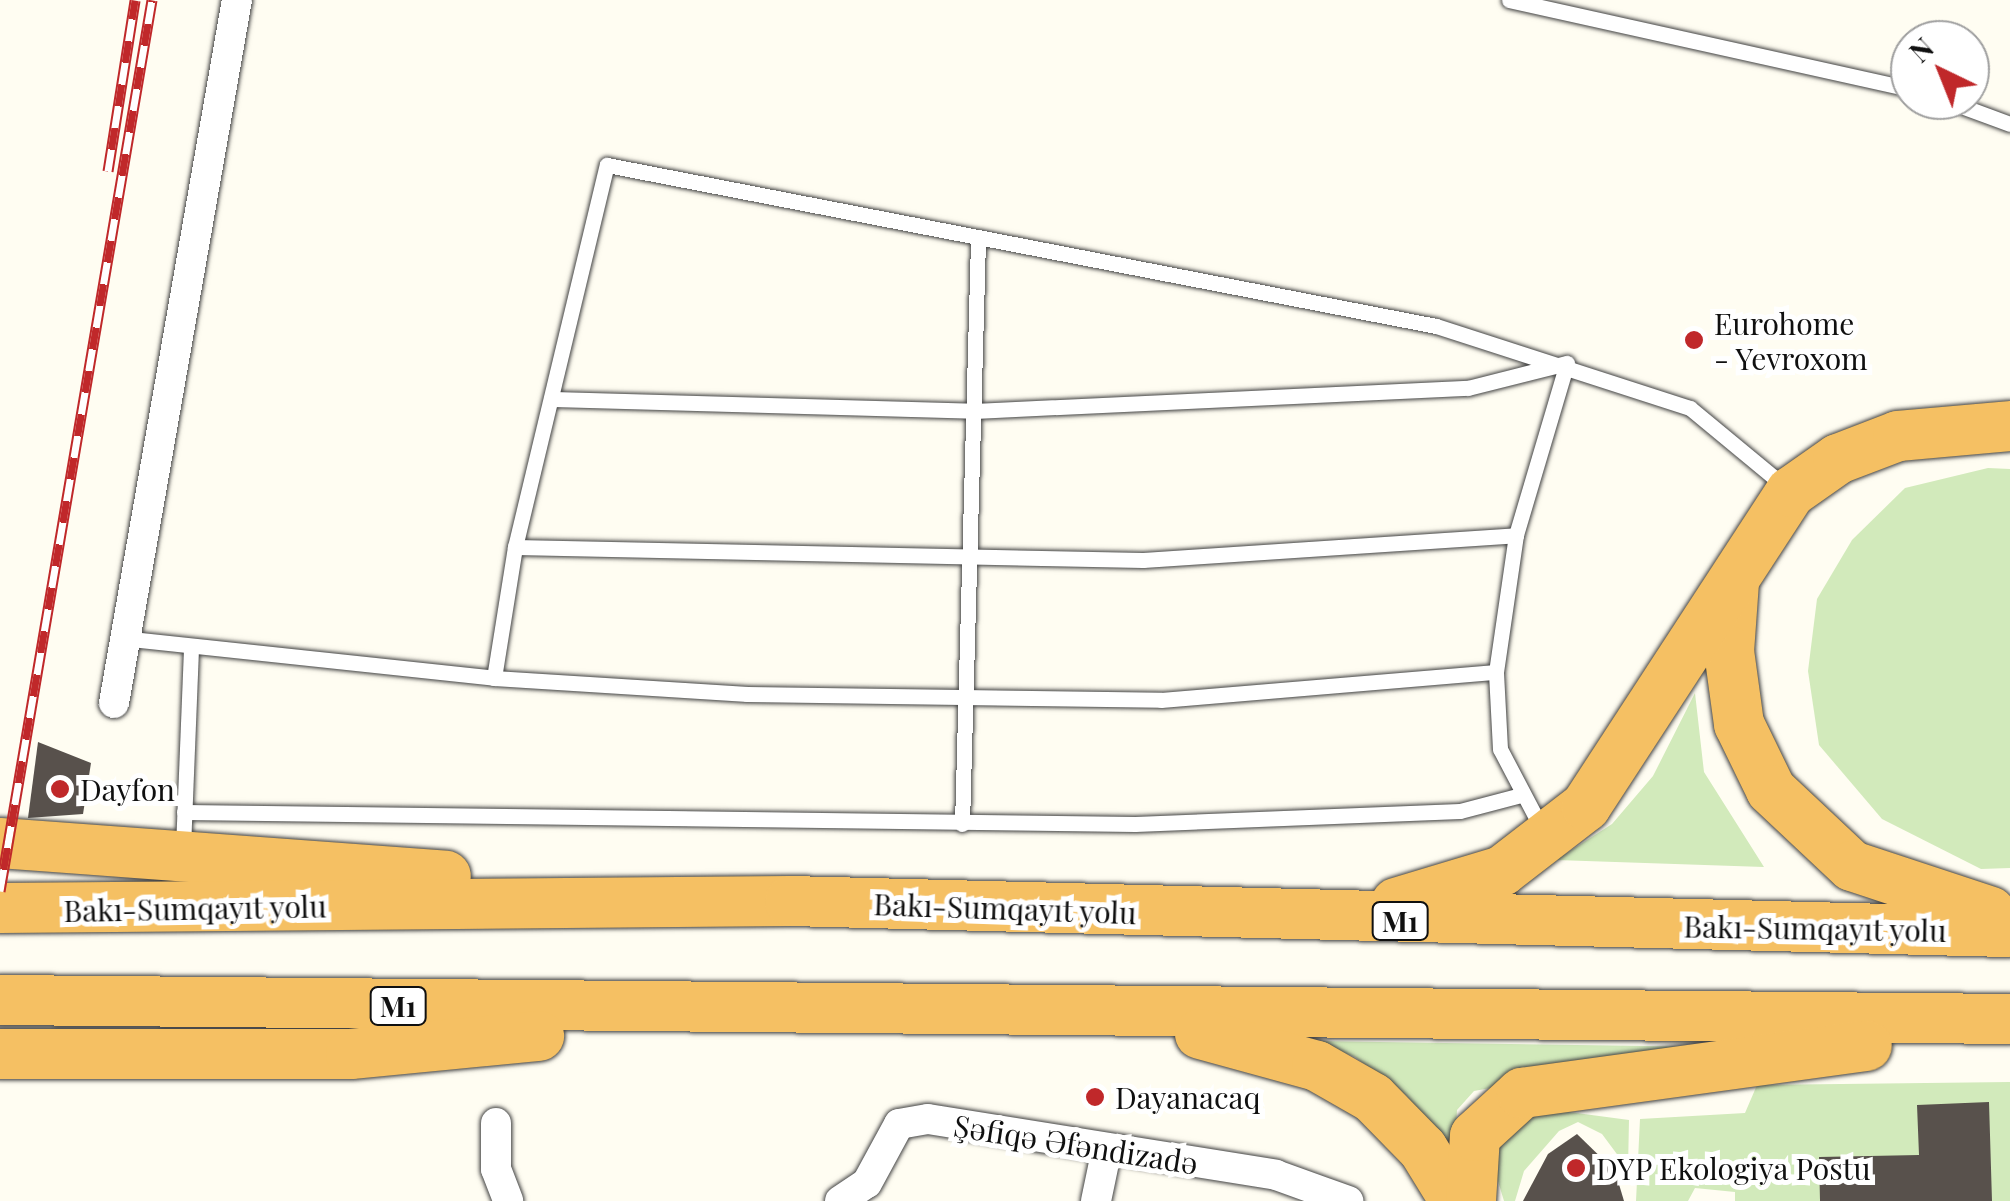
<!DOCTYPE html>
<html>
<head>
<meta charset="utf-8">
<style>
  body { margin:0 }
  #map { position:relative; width:2010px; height:1201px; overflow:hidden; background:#fffdf2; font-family:"Playfair Display",serif }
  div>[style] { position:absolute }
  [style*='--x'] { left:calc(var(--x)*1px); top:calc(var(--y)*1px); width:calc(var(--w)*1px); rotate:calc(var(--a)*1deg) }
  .green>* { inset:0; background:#d2eabb }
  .building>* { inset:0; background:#58514c }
  .roads { filter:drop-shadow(0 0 2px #434343) drop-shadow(0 0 2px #434343) }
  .service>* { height:15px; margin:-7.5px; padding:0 7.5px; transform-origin:7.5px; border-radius:7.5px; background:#fff }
  .minor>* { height:30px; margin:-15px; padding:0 15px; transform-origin:15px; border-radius:15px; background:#fff }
  .trunk>* { height:50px; margin:-25px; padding:0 25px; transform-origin:25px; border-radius:25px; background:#f5c063 }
  .rail>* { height:11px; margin-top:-5.5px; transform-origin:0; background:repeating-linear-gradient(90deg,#fff 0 22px,#c0282a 0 44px); box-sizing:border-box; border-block:2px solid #c0282a }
  .dots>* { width:28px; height:28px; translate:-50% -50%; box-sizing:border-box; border:5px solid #fff; border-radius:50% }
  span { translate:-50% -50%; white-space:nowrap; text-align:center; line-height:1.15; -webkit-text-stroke:10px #fff; paint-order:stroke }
  .shield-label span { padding:2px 8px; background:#fff; border:2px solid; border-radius:8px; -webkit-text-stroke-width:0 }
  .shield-label { font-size:28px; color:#101010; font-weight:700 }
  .poi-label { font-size:30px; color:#101010 }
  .left { translate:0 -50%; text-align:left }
  .street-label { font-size:30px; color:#101010 }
  .north { position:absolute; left:1890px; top:20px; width:100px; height:100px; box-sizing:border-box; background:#fff; border:2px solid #9f9f9f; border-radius:50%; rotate:317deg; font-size:28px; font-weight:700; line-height:40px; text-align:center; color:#101010 }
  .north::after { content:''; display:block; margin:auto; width:35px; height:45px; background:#c0282a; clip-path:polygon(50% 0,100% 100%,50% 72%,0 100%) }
</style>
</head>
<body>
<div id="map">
  <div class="green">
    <div style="clip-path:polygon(1988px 468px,2010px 469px,2010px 868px,1981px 869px,1882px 819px,1819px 745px,1808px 671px,1817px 599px,1852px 540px,1905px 488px)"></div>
    <div style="clip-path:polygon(1695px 693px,1704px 772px,1764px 867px,1556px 860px,1612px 824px,1653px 776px)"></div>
    <div style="clip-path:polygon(1314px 1041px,1715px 1047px,1474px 1091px,1457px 1110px,1454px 1160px,1407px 1096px,1355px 1057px)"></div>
    <div style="clip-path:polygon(2010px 1082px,2010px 1201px,1735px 1201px,1735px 1192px,1695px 1188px,1688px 1201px,1636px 1201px,1640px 1119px,1745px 1113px,1757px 1085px)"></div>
    <div style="clip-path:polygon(1539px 1108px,1629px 1120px,1628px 1169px,1602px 1134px,1578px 1122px,1559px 1131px,1524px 1171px,1515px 1201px,1504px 1201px,1491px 1158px,1500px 1132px)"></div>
  </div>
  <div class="building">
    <div style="clip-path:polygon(38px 742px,91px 763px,83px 814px,28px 818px)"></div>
    <div style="clip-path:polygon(1989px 1102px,1992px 1201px,1820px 1201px,1819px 1157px,1919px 1155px,1917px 1105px)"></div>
    <div style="clip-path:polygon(1577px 1134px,1615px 1171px,1624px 1201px,1523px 1201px,1548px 1154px)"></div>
  </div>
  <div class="roads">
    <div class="service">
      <div style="--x:1509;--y:0;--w:411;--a:12.5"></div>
      <div style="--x:1945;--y:100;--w:69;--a:20.3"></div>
      <div style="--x:553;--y:399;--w:421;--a:1.6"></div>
      <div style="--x:974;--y:411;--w:495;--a:-2.7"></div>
      <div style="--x:1468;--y:388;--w:102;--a:-14.2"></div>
      <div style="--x:515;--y:547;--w:628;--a:1.19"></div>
      <div style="--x:1143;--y:560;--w:374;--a:-3.8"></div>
      <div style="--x:122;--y:638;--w:374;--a:6.1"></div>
      <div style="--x:494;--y:678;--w:133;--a:-80.9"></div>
      <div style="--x:515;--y:547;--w:393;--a:-76.5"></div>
      <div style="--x:607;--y:165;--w:844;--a:10.99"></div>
      <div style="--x:1436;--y:326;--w:267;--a:17.9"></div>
      <div style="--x:1690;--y:408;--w:127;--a:39.6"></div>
      <div style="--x:494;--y:678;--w:254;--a:3.6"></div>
      <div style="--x:747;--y:694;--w:414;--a:0.8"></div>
      <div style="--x:1161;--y:700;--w:336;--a:-4.8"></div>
      <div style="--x:184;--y:812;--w:951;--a:0.72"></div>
      <div style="--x:1135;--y:824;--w:325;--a:-2.3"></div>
      <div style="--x:1460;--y:811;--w:63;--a:-14.7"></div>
      <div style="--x:962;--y:824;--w:585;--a:-88.43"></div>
      <div style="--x:1542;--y:829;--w:90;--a:-117.7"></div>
      <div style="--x:1500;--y:749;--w:77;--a:-93"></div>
      <div style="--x:1496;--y:672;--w:138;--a:-81.7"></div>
      <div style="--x:1516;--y:535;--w:179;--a:-73.5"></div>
      <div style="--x:183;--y:848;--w:199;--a:-87.7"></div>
    </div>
    <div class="minor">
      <div style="--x:114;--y:703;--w:714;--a:-80.08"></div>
      <div style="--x:496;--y:1123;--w:46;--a:90"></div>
      <div style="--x:496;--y:1169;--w:34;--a:69"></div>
      <div style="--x:840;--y:1201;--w:32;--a:-34"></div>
      <div style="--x:867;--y:1183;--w:67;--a:-61.5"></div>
      <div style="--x:899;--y:1124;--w:29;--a:-10"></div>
      <div style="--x:928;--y:1119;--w:352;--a:9.1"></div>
      <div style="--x:1276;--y:1175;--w:77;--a:19.9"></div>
      <div style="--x:1096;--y:1201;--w:49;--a:-78.2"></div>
    </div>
    <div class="trunk">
      <div style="--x:1734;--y:582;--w:69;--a:94.1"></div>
      <div style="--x:1729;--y:651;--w:74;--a:82.2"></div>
      <div style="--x:1739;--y:724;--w:73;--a:64.1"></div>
      <div style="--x:1771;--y:790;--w:111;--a:43.2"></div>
      <div style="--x:1852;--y:866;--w:146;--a:18.3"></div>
      <div style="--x:0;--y:843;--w:447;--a:4.2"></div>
      <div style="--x:1396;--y:903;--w:111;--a:-16.8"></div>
      <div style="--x:1502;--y:871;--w:106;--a:-37.7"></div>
      <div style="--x:1586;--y:806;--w:375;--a:-56.9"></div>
      <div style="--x:1791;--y:492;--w:57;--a:-35.1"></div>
      <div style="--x:1838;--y:459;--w:64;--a:-21"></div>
      <div style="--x:1898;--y:436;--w:112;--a:-5.1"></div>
      <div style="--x:0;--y:908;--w:790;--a:-0.51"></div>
      <div style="--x:790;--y:901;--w:1220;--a:1.46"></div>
      <div style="--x:0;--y:1000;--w:2010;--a:0.54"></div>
      <div style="--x:1200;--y:1034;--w:121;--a:15.3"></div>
      <div style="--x:1317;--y:1066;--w:64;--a:29.7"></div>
      <div style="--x:1373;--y:1098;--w:71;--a:45.6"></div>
      <div style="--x:1423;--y:1149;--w:61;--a:58.4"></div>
      <div style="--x:0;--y:1054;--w:351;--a:0"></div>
      <div style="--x:351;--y:1054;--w:189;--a:-5.5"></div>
      <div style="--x:1471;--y:1201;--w:65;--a:-86.5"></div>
      <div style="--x:1475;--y:1136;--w:64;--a:-42.5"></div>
      <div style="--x:1522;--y:1093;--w:348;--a:-7.8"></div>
    </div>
  </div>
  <div class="rail">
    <div style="--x:108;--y:171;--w:173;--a:-81"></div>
    <div style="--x:0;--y:891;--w:904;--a:-80.32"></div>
  </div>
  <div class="dots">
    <div style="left:1694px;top:340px;background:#c0282a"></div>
    <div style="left:60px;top:789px;background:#c0282a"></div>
    <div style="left:1095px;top:1097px;background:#c0282a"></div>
    <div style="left:1576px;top:1168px;background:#c0282a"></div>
  </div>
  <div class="shield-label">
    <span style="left:1400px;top:921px">M1</span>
    <span style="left:398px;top:1006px">M1</span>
  </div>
  <div class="poi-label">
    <span class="left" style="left:1714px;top:340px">Eurohome<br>- Yevroxom</span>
    <span class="left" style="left:80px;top:789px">Dayfon</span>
    <span class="left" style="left:1115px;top:1097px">Dayanacaq</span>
    <span class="left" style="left:1596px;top:1168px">DYP Ekologiya Postu</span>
  </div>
  <div class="street-label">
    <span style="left:195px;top:908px;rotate:-1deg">Bakı-Sumqayıt yolu</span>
    <span style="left:1005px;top:908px;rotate:2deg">Bakı-Sumqayıt yolu</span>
    <span style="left:1815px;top:928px;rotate:1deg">Bakı-Sumqayıt yolu</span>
    <span style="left:1076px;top:1144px;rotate:9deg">Şəfiqə Əfəndizadə</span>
  </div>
  <div class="north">N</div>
</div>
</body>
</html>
